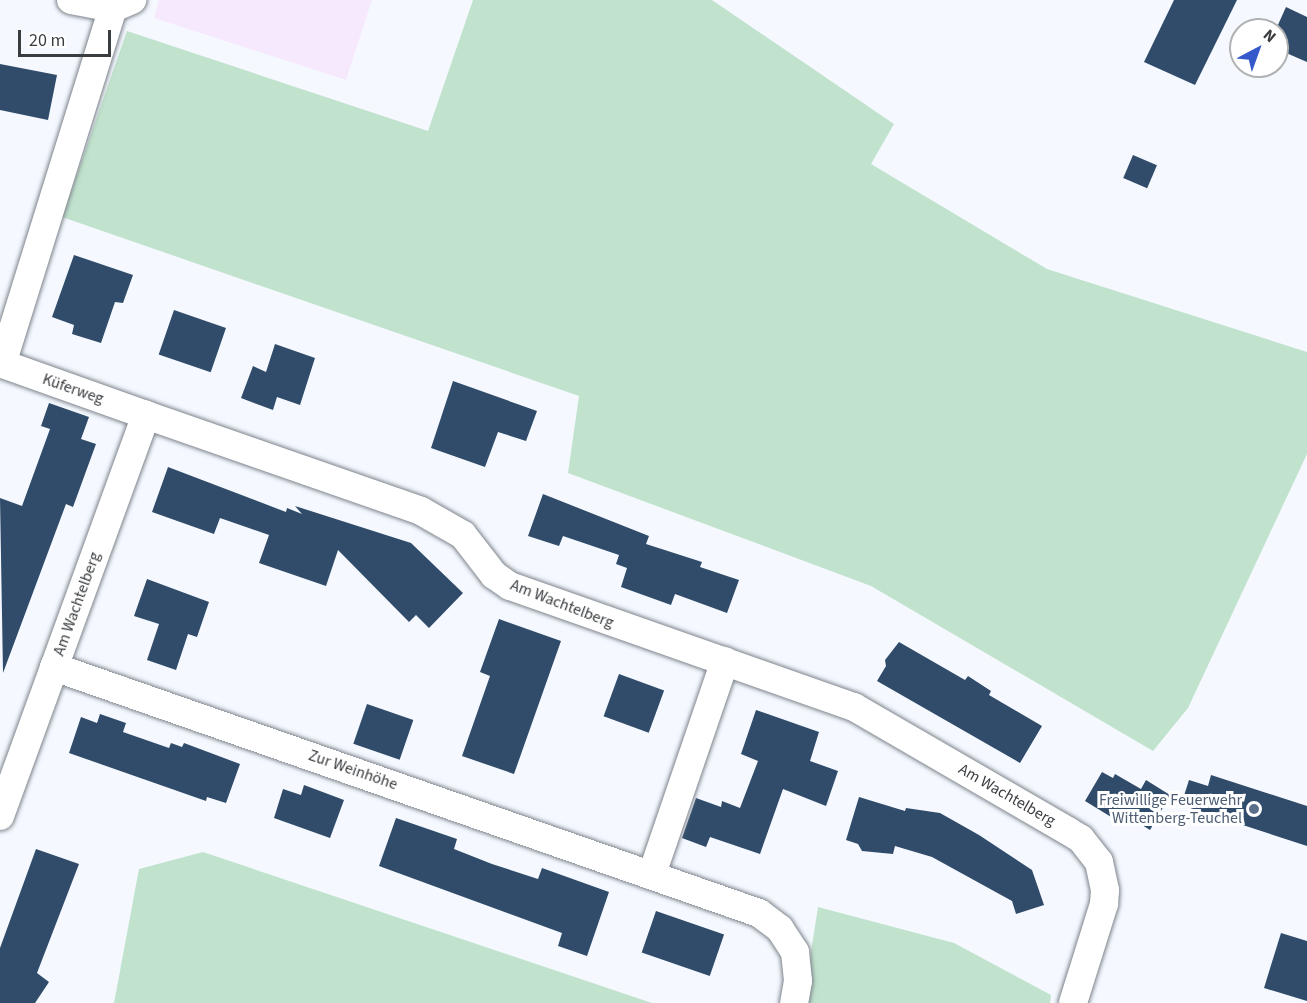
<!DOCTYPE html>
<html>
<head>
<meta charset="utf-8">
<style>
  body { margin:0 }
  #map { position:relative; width:1307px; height:1003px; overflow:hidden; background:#f5f9ff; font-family:"Source Sans 3",sans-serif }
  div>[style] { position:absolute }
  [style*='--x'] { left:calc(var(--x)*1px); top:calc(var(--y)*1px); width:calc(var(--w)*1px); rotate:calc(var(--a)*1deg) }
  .commercial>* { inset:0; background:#f7e9fd }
  .green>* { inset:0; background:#c1e2cd }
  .building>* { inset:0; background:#304c6a; transform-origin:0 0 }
  .roads { filter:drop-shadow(0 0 2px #7d848c) drop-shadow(0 0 2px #7d848c) }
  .street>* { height:28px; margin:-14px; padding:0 14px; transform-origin:14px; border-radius:14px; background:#fff }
  .dots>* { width:16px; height:16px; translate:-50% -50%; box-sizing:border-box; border:3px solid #fff; border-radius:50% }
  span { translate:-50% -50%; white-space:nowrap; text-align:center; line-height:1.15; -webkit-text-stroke:6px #fff; paint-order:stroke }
  .street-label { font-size:16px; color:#3a3d40 }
  .service-label { font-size:16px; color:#4e5e75 }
  .right { translate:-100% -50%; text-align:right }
  .north { position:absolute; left:1229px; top:18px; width:60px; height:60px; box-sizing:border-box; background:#fff; border:2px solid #b0b1b3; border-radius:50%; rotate:41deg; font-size:16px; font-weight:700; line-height:24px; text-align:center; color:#3a3d40 }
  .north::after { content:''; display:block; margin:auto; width:21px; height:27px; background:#3559ca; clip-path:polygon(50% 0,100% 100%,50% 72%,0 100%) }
  .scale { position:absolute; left:18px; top:30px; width:93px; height:27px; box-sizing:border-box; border:3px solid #3a3d40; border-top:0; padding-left:8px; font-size:18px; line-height:21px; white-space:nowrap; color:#3a3d40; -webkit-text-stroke:4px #fff; paint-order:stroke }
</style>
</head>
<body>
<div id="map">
  <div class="commercial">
    <div style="clip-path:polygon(159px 0,372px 0,346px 80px,154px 18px)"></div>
  </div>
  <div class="green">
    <div style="clip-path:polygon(473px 0,712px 0,894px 124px,871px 164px,1047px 269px,1307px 352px,1307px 454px,1188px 708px,1153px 751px,871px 586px,568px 473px,579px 396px,62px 217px,127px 31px,428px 131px)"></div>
    <div style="clip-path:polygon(203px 852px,429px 928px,652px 1003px,114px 1003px,139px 869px)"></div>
    <div style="clip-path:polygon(818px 907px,954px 943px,1051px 995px,1050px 1003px,803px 1003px)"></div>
  </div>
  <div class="building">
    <div style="clip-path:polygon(1174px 0,1237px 0,1195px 85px,1144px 62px)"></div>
    <div style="clip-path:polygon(1286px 7px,1307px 17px,1307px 62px,1277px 49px,1277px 27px)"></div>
    <div style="clip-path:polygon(0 64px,57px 75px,48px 120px,0 110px)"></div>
    <div style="left:1133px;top:155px;width:26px;height:25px;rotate:23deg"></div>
    <div style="clip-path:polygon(74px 255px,133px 275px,123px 303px,115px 302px,101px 343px,72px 334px,74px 325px,52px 317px)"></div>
    <div style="left:174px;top:310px;width:55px;height:47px;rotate:19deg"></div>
    <div style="clip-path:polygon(275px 344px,315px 358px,300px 405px,277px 397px,273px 410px,241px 398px,253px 366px,266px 372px)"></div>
    <div style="clip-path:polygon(453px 381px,537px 411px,526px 441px,498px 432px,485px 467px,431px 448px)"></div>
    <div style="clip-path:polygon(49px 403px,89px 417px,81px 439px,96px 444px,73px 507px,66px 504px,3px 673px,0 498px,22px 506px,50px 429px,41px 426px)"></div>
    <div style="clip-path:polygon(168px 467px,286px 512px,287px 508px,302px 514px,295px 506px,411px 543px,463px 593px,429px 628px,416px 615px,409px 622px,338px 550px,326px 586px,259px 563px,269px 535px,220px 518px,214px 534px,152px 512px)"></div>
    <div style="clip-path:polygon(543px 494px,649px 536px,646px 544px,702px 562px,700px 567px,739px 580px,727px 613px,675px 594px,671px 605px,621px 587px,627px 568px,616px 564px,619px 555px,563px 536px,559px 546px,528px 536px)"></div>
    <div style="clip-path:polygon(147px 579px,209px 602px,197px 637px,188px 634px,176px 670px,147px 660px,159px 624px,134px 616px)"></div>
    <div style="clip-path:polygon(499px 619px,561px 641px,514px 774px,462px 756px,490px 676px,480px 672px)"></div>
    <div style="clip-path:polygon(899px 642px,965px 680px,968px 676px,991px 691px,989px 695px,1042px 726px,1020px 763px,877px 681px,886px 666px,885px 660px)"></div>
    <div style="left:619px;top:674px;width:48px;height:45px;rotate:20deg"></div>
    <div style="left:367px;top:704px;width:49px;height:42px;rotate:19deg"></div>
    <div style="clip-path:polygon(756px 710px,819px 732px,810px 761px,838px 771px,826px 806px,783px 789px,760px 854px,710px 837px,706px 847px,682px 838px,696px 798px,721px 807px,722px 801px,740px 808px,758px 761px,741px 754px)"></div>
    <div style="clip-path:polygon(100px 714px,126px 723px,123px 732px,169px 748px,171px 743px,182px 747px,184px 743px,240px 764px,226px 803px,207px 797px,206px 801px,69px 753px,81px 717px,97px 723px)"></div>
    <div style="clip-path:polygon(1102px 772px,1113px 778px,1115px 774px,1141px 789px,1146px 780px,1170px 795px,1150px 830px,1126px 815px,1121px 823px,1085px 801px)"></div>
    <div style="clip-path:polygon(1211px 775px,1307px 806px,1307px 846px,1181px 805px,1189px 780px,1208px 786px)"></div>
    <div style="clip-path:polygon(304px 785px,344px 800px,330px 838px,274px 818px,283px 789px,301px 795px)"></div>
    <div style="clip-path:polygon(859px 797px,905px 811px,906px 808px,940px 813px,979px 835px,1032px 870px,1044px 905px,1016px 914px,1012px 901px,932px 857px,895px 846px,893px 854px,862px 851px,858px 844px,846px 840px)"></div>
    <div style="clip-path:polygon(396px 818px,457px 839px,454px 849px,492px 864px,538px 879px,542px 868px,609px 892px,587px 956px,558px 946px,562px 933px,379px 866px)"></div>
    <div style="clip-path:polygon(36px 849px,79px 864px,37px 973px,49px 982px,35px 1003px,0 1003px,0 948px)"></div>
    <div style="left:656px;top:911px;width:72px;height:44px;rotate:19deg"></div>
    <div style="clip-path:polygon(1281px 933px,1307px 941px,1307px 1001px,1264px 988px)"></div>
  </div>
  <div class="roads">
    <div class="street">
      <div style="--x:71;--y:0;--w:43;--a:10.8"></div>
      <div style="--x:113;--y:8;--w:21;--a:-23"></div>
      <div style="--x:0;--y:363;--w:155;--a:19.6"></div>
      <div style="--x:2;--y:364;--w:373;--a:-72.7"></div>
      <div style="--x:54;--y:667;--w:747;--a:19.24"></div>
      <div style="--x:759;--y:913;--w:26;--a:37"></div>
      <div style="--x:780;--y:929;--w:27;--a:57"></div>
      <div style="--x:795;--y:952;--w:29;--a:84"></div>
      <div style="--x:798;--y:981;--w:22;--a:100"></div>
      <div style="--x:0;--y:816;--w:427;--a:-70"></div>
      <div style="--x:146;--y:415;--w:291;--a:19.2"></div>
      <div style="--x:421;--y:511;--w:48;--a:29.7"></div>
      <div style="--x:463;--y:535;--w:51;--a:52.2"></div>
      <div style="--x:494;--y:575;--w:19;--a:35"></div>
      <div style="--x:510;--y:586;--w:365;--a:19.4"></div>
      <div style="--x:854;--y:707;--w:247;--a:30.1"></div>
      <div style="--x:1068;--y:831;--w:15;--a:32"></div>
      <div style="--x:1081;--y:839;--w:29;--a:52"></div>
      <div style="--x:1099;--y:862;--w:29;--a:78"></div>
      <div style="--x:1105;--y:890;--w:14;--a:94"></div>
      <div style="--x:1104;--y:904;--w:104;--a:107.4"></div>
      <div style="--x:652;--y:874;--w:225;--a:-71.1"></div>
    </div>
  </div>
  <div class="dots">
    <div style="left:1254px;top:809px;background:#5c6f8a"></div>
  </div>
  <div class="street-label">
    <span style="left:73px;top:389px;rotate:19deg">Küferweg</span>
    <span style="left:77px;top:604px;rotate:-70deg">Am Wachtelberg</span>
    <span style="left:562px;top:604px;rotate:21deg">Am Wachtelberg</span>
    <span style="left:353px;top:770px;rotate:19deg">Zur Weinhöhe</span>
    <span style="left:1007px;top:795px;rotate:30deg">Am Wachtelberg</span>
  </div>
  <div class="service-label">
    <span class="right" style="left:1242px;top:809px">Freiwillige Feuerwehr<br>Wittenberg-Teuchel</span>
  </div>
  <div class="north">N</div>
  <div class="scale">20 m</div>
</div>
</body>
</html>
